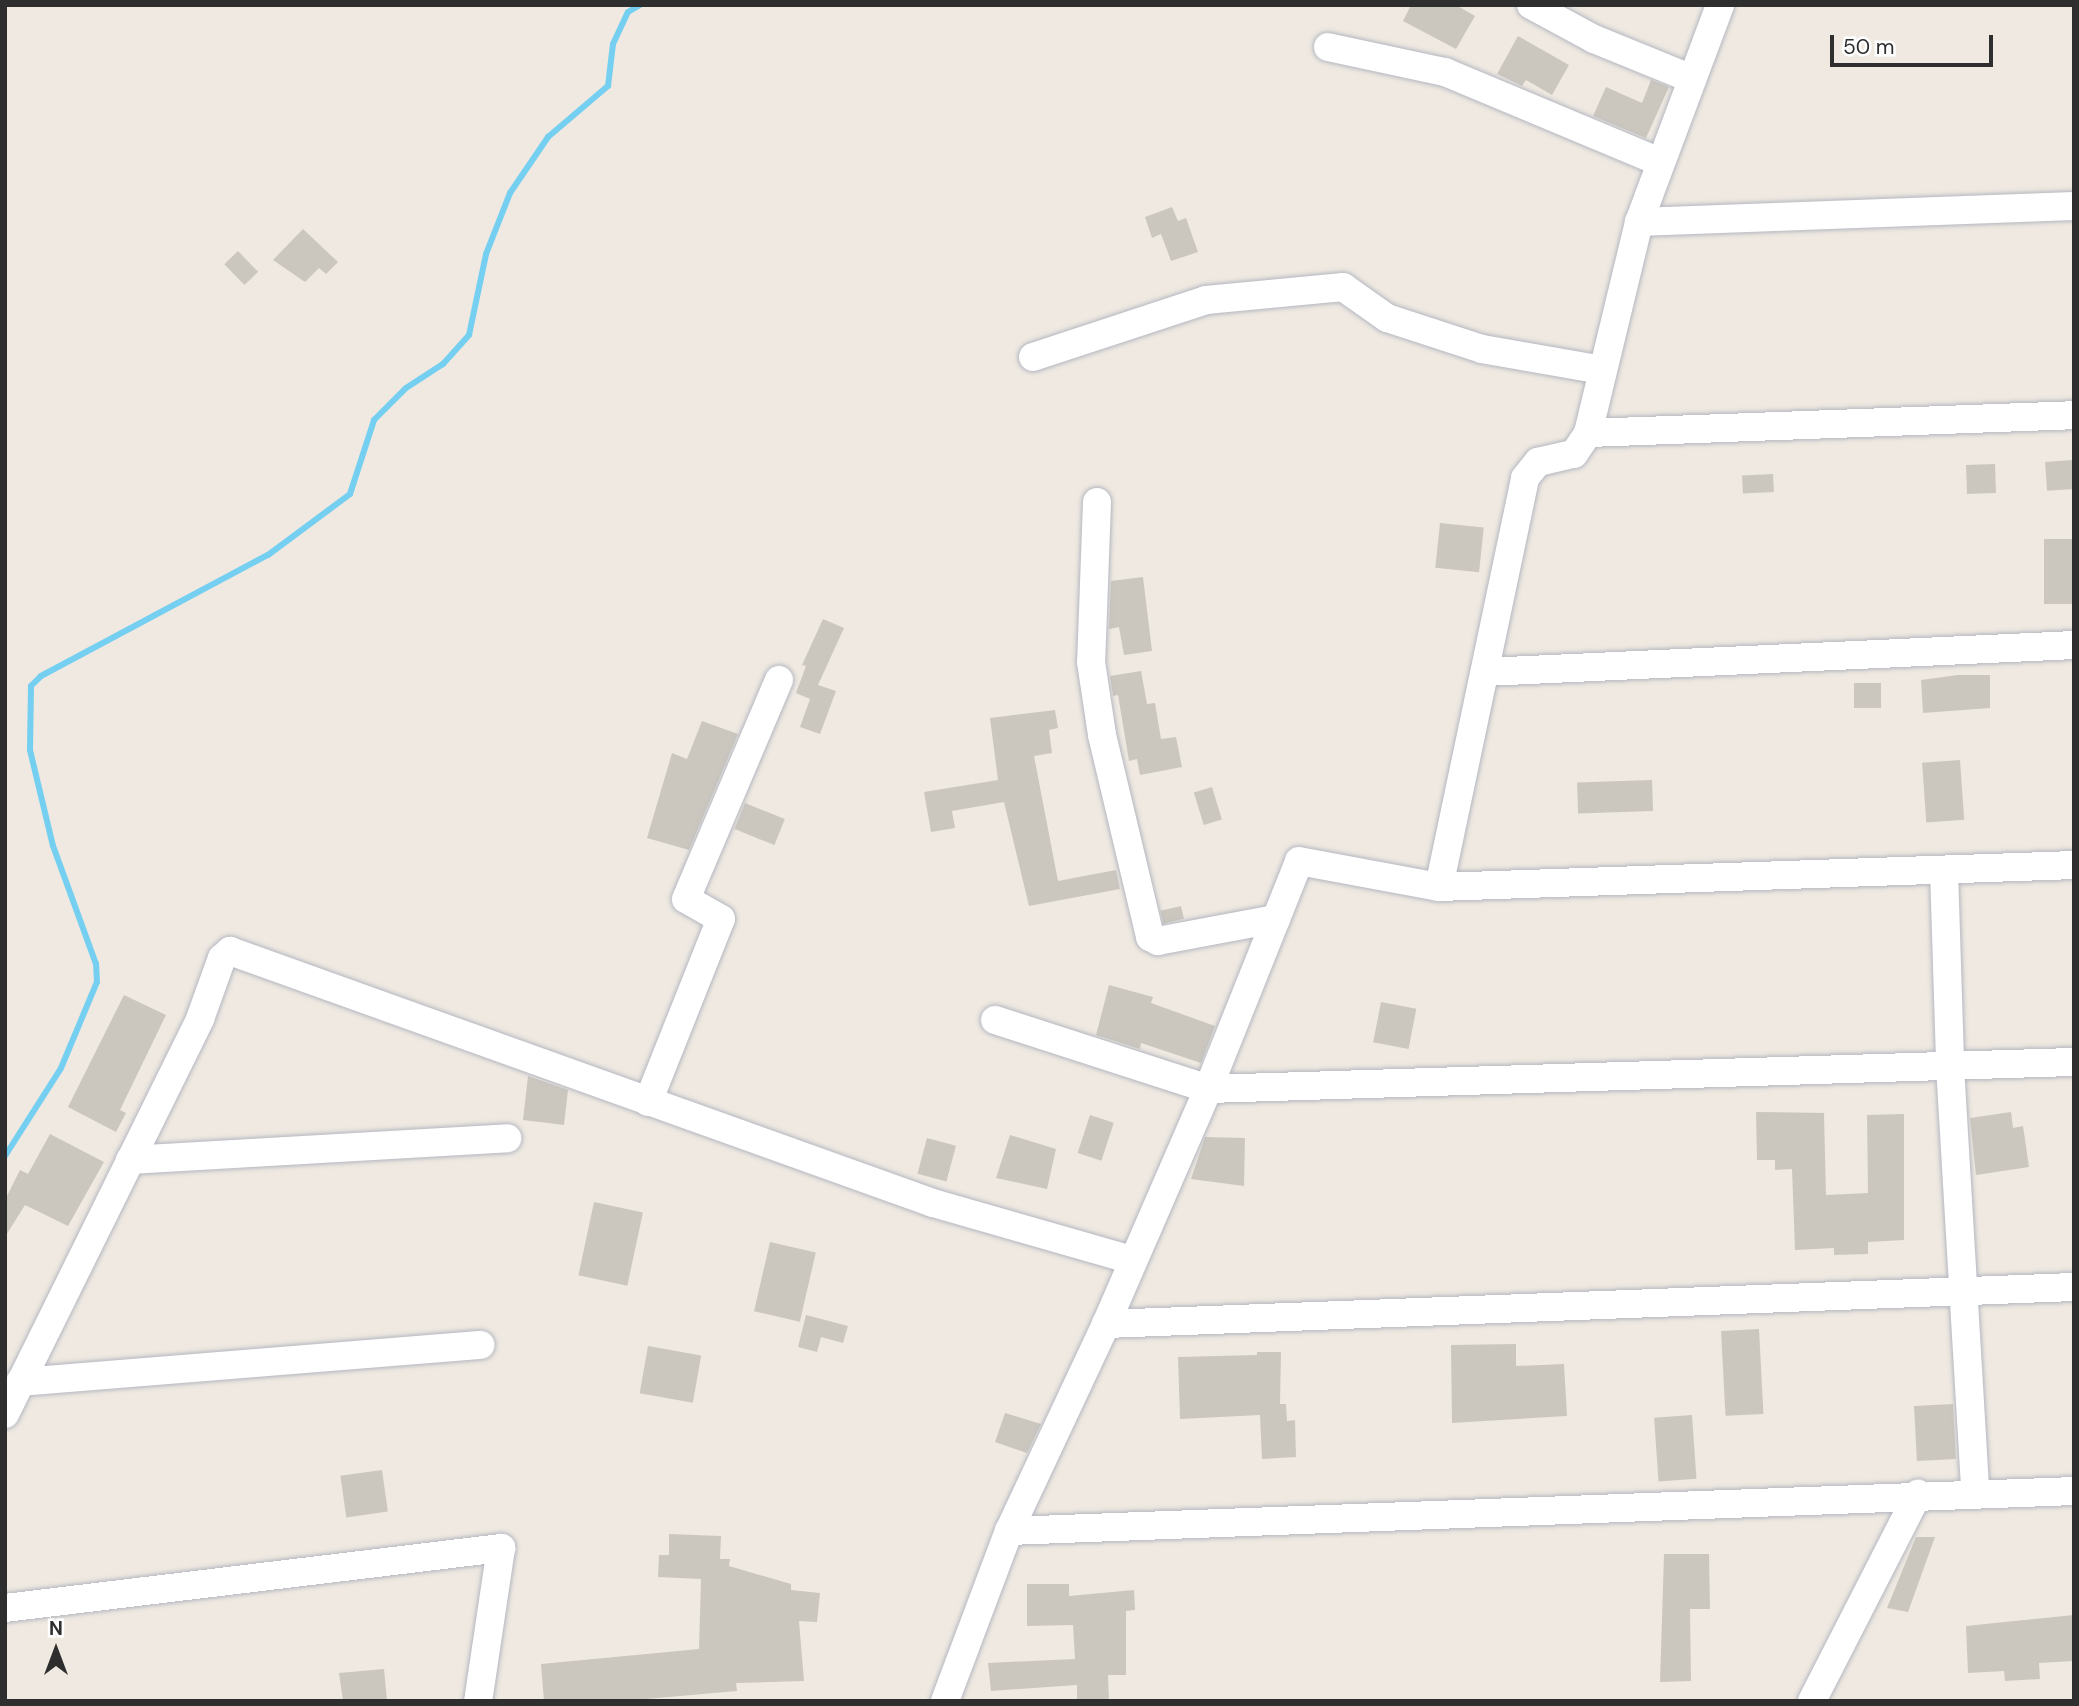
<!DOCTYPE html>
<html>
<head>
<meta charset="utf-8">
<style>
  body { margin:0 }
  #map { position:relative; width:2079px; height:1706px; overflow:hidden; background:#efe9e1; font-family:"DM Sans",sans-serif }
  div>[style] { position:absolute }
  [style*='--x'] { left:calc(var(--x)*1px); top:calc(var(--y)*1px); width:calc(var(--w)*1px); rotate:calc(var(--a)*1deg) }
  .stream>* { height:6px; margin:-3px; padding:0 3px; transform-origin:3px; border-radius:3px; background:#75cff0 }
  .building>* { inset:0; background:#cbc7bf; transform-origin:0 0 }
  .roads { filter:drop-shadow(0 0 2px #b4b7c1) drop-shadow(0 0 2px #b4b7c1) }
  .minor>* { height:28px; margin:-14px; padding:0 14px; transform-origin:14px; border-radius:14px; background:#fff }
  span { translate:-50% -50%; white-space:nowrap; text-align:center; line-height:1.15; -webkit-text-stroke:5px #fff; paint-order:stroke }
  .frame { position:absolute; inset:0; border:7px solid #2e2e2e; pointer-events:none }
  .north { position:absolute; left:21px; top:1615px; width:70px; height:70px; -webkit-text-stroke:5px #fff; paint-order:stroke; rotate:0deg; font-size:19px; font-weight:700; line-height:28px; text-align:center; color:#2e2e2e }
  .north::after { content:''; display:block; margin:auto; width:24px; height:32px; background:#2e2e2e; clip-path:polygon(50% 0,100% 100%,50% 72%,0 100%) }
  .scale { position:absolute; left:1830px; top:35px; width:163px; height:32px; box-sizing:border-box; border:4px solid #2e2e2e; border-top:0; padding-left:9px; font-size:21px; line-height:24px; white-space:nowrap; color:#2e2e2e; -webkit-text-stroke:5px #fff; paint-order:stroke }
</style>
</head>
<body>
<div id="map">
  <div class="stream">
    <div style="--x:5;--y:1156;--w:104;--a:-57.5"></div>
    <div style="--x:61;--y:1068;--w:93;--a:-67.3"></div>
    <div style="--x:97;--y:982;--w:18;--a:-93"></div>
    <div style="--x:96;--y:964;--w:126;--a:-110"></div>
    <div style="--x:53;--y:846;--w:99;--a:-103.5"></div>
    <div style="--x:30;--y:750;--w:64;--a:-89.1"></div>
    <div style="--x:31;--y:686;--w:14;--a:-45"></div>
    <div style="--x:41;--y:676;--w:257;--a:-28.1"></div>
    <div style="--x:268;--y:555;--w:102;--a:-36.6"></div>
    <div style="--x:350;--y:494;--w:78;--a:-72"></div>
    <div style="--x:374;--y:420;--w:45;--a:-45"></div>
    <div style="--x:406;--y:388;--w:44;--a:-33"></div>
    <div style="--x:443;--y:364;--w:39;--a:-48"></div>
    <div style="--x:469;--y:335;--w:83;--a:-78.1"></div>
    <div style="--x:486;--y:254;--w:66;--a:-68.5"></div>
    <div style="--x:510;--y:193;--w:68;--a:-55.8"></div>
    <div style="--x:548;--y:137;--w:79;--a:-40.4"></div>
    <div style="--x:608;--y:86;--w:42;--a:-83.2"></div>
    <div style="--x:613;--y:44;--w:35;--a:-65"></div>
    <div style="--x:628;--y:12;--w:14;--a:-30"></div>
  </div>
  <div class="building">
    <div style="clip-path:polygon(1411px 5px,1456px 5px,1475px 16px,1456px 49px,1403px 21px)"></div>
    <div style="clip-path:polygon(1518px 36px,1569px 65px,1552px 95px,1526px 80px,1522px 86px,1497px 74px)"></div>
    <div style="clip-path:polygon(1651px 80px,1669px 87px,1646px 138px,1593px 116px,1606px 87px,1642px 103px)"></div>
    <div style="clip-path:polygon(1172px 207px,1178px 221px,1186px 218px,1198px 252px,1171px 261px,1161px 234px,1152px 238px,1145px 217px)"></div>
    <div style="clip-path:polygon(303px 229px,338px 262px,326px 274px,319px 268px,305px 282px,273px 260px)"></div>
    <div style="left:238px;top:251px;width:29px;height:19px;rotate:46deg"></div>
    <div style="left:2072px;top:460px;width:29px;height:27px;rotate:86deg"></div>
    <div style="left:1995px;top:464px;width:29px;height:29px;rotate:88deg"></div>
    <div style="left:1773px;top:474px;width:18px;height:31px;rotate:87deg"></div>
    <div style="left:1440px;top:523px;width:44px;height:45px;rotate:6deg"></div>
    <div style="left:2074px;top:539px;width:65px;height:30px;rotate:90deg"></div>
    <div style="clip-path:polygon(1143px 577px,1152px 651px,1124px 655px,1119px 627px,1109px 629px,1111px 581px)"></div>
    <div style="clip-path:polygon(823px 619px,844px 628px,818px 685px,836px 691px,820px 734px,800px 727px,810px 699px,796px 693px,806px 666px,802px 665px)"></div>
    <div style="clip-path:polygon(1141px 671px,1147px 704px,1155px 703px,1161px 739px,1176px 737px,1182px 767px,1140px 775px,1137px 759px,1129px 761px,1118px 695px,1113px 696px,1110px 676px)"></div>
    <div style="clip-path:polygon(1958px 675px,1990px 675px,1990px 708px,1923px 713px,1921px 680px)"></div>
    <div style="left:1854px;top:683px;width:27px;height:25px"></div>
    <div style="clip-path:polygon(1055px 710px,1058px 728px,1049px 730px,1052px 753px,1034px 756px,1058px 881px,1116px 870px,1120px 889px,1029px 906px,1004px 802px,952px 811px,955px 828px,931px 832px,924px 792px,998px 780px,990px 718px)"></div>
    <div style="clip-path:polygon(702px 721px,738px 734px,689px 850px,647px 838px,672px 753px,687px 759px)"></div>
    <div style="left:1960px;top:760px;width:60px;height:38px;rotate:86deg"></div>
    <div style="left:1652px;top:780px;width:31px;height:75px;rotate:88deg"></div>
    <div style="left:1212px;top:787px;width:34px;height:19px;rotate:73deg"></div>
    <div style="left:745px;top:803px;width:43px;height:28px;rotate:22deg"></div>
    <div style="left:1181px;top:906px;width:13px;height:21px;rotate:77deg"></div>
    <div style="clip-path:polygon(1109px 985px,1153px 997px,1151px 1003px,1215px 1026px,1201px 1063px,1141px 1043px,1140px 1049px,1096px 1035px)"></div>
    <div style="clip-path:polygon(124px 995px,166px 1015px,120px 1110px,126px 1113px,116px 1132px,68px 1107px)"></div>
    <div style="left:1381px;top:1002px;width:36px;height:41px;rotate:11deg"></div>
    <div style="clip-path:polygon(528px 1076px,568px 1090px,564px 1125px,523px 1120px)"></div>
    <div style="clip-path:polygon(1756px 1112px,1824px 1113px,1826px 1195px,1868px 1193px,1867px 1115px,1904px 1114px,1904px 1240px,1868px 1242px,1868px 1254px,1834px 1255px,1834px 1248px,1795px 1250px,1792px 1169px,1775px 1170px,1775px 1160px,1757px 1160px)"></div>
    <div style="clip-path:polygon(2011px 1112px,2013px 1128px,2023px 1126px,2029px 1167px,1976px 1175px,1970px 1118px)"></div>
    <div style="left:1090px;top:1115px;width:25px;height:40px;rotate:18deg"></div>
    <div style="clip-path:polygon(50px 1134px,104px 1162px,68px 1226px,25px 1205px,5px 1237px,5px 1200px,20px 1170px,28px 1174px)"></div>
    <div style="clip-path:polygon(1010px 1135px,1056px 1149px,1047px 1189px,996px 1178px)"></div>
    <div style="clip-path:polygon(1205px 1137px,1245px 1138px,1244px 1186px,1191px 1179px)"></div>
    <div style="left:927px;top:1138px;width:30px;height:37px;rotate:15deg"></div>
    <div style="left:594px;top:1202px;width:50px;height:75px;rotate:12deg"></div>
    <div style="left:770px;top:1242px;width:47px;height:71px;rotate:13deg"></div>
    <div style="clip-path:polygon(806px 1315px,848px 1326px,843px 1343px,821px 1337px,817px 1352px,798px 1347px)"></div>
    <div style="left:1759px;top:1329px;width:85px;height:38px;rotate:87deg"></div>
    <div style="clip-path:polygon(1516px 1344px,1516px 1366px,1564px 1364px,1567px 1416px,1452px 1423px,1451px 1345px)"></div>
    <div style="left:648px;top:1346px;width:54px;height:48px;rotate:10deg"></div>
    <div style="clip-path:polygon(1257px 1352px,1281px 1352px,1280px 1404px,1286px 1404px,1287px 1421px,1295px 1420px,1296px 1457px,1262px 1459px,1260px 1415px,1180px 1419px,1178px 1357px,1257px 1355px)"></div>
    <div style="left:1953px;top:1404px;width:55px;height:39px;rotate:87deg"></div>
    <div style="clip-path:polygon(1005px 1413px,1041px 1424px,1027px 1453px,995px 1442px)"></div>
    <div style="left:1692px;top:1415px;width:64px;height:38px;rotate:86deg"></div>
    <div style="left:382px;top:1470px;width:42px;height:42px;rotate:82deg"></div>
    <div style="clip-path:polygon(669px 1534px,721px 1536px,720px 1559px,730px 1559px,729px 1566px,791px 1584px,791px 1590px,820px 1593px,817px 1622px,799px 1621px,804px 1681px,736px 1683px,737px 1691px,635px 1700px,544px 1701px,541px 1664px,699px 1649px,701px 1579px,658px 1577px,659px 1555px,669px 1555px)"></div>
    <div style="clip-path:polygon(1916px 1537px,1935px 1537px,1908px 1612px,1887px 1608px)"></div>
    <div style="clip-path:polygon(1664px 1554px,1709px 1554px,1710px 1609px,1690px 1609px,1691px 1681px,1660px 1682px)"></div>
    <div style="clip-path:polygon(1027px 1584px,1069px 1584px,1069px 1596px,1134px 1590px,1135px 1610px,1126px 1611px,1126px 1675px,1108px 1675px,1109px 1701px,1077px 1701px,1077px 1685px,991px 1691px,988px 1663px,1075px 1659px,1073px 1625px,1027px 1626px)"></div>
    <div style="clip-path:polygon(2074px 1615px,2074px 1661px,2039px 1663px,2040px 1679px,2005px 1681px,2004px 1671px,1968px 1673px,1966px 1626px)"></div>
    <div style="clip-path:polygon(384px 1669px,387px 1701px,343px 1701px,339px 1673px)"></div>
  </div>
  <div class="roads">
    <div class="minor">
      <div style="--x:1531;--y:5;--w:72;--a:28.4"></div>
      <div style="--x:1594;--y:39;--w:106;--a:22.2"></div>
      <div style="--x:1328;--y:47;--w:120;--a:12.1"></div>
      <div style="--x:1445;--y:72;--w:231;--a:22.7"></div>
      <div style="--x:1639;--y:222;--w:435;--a:-2.1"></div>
      <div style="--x:1033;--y:357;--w:182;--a:-18.2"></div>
      <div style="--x:1206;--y:300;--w:138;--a:-5.4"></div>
      <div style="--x:1343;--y:287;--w:54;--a:35.2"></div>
      <div style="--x:1387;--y:318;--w:100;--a:18.1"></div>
      <div style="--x:1482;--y:349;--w:122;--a:9.9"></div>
      <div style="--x:1588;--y:433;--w:486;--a:-2.1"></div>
      <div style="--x:1097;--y:502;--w:160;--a:92.1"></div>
      <div style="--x:1091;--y:662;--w:74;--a:81.4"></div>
      <div style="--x:1102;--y:735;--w:208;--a:76.6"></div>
      <div style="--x:1150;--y:937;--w:9;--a:27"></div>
      <div style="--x:1158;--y:941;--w:120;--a:-10.6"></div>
      <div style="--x:1485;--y:672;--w:590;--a:-2.62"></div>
      <div style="--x:1944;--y:870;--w:196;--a:88.2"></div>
      <div style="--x:1950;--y:1066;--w:428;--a:86.6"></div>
      <div style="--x:1439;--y:887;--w:635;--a:-1.98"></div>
      <div style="--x:995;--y:1020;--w:224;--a:17.9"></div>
      <div style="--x:1208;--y:1089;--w:866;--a:-1.79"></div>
      <div style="--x:648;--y:1102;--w:197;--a:-68.3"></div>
      <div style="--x:721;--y:919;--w:40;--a:-150.3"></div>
      <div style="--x:686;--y:899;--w:238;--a:-67"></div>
      <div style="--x:130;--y:1160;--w:378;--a:-3.3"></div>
      <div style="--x:1106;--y:1324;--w:969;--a:-2.19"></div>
      <div style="--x:20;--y:1382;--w:462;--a:-4.6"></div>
      <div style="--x:5;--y:1414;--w:441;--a:-63.7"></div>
      <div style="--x:200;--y:1019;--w:65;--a:-70.2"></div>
      <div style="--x:222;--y:958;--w:11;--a:-41"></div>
      <div style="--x:230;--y:951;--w:747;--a:19.72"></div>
      <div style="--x:933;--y:1203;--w:207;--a:16"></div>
      <div style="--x:1009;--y:1531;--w:1066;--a:-2.15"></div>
      <div style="--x:5;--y:1608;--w:500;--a:-6.9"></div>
      <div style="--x:501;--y:1548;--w:155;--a:98.5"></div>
      <div style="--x:945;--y:1701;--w:182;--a:-69.4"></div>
      <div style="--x:1009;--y:1531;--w:229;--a:-64.9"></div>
      <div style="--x:1106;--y:1324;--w:256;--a:-66.5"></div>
      <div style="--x:1208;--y:1089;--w:245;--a:-68.2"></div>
      <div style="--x:1299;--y:861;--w:142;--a:10.5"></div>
      <div style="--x:1439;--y:887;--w:418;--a:-78.1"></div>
      <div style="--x:1525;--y:478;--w:21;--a:-51"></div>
      <div style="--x:1538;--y:462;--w:37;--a:-13"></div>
      <div style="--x:1574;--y:454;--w:25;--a:-56"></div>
      <div style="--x:1588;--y:433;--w:217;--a:-76.4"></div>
      <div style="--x:1639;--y:222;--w:232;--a:-69.5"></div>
      <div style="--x:1812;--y:1701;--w:233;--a:-62.9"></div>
    </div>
  </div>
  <div class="frame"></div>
  <div class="north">N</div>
  <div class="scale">50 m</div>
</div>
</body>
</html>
